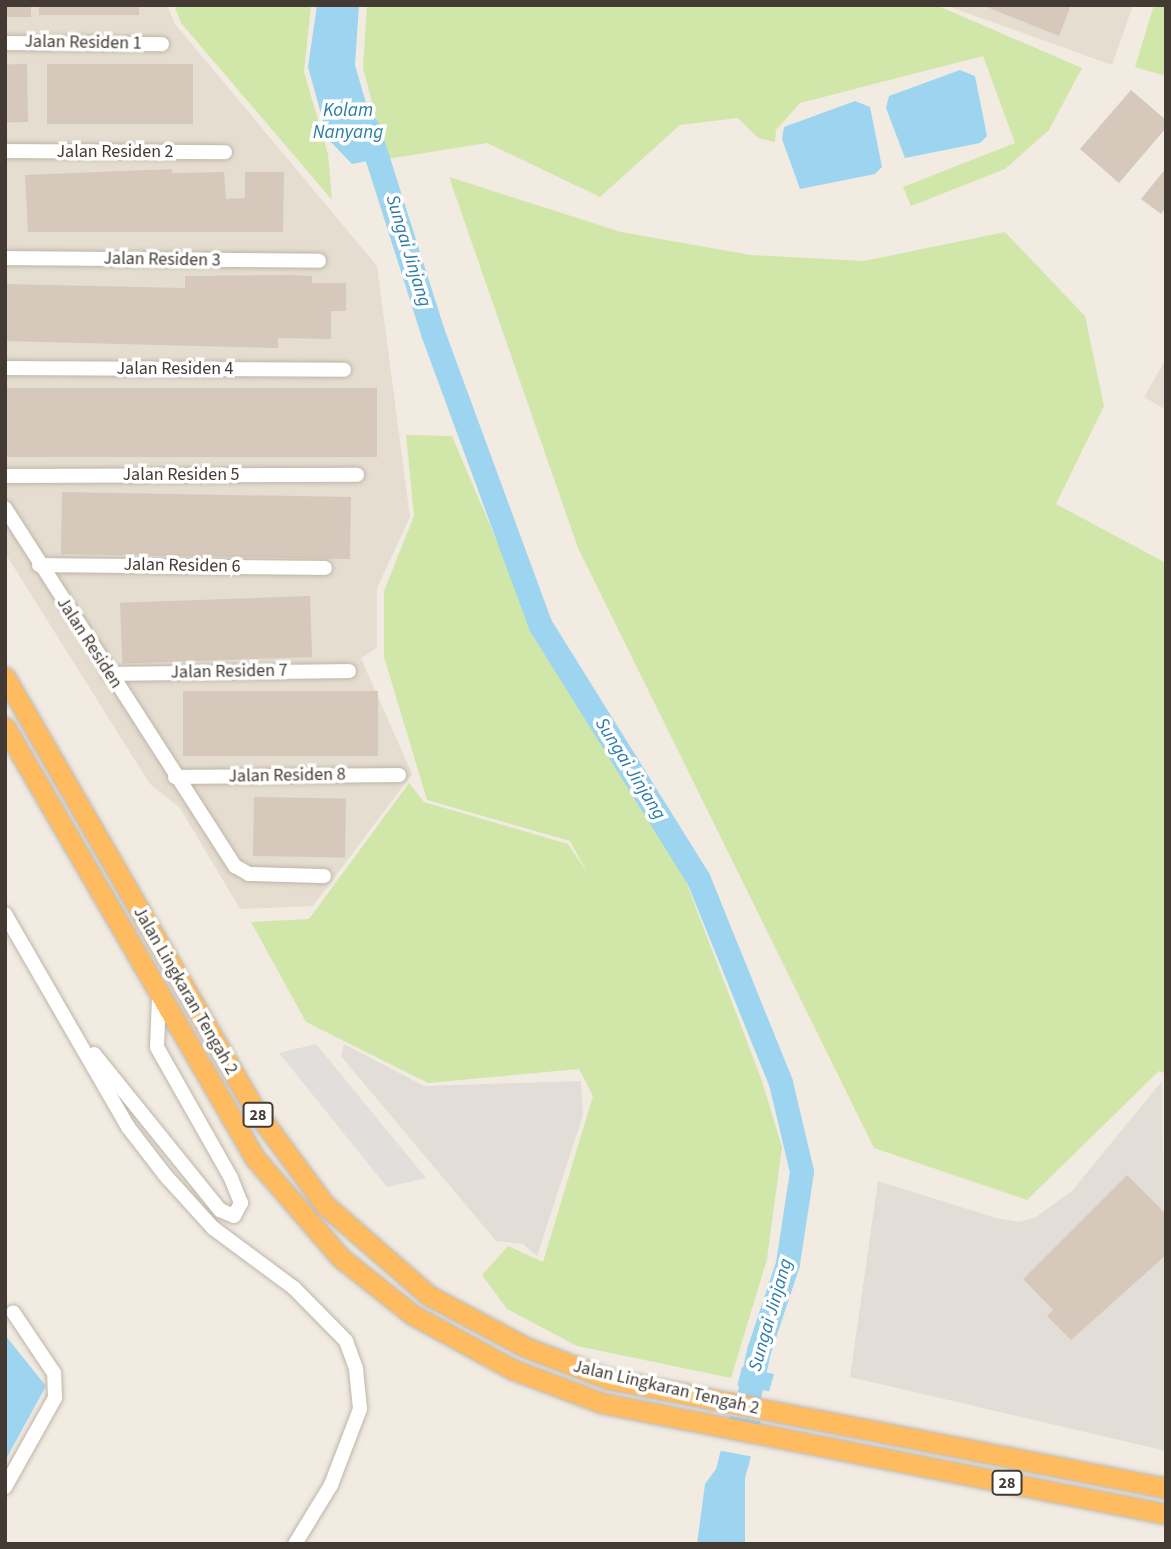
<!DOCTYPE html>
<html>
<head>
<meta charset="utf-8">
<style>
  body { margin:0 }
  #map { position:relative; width:1171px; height:1549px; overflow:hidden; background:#f1ebe2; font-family:"Source Sans 3",sans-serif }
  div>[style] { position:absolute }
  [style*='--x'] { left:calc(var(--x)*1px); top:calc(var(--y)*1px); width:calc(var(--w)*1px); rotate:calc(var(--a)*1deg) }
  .residential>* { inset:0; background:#e5ddd0 }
  .industrial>* { inset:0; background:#e3ddd8 }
  .green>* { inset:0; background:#d1e7aa }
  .parking>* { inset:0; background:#e1dedb }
  .water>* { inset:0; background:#9dd5f0 }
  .pier>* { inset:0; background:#f1ebe2 }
  .river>* { height:24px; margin:-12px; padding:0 12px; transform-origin:12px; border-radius:12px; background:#9dd5f0 }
  .building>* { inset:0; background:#d6c9bb; transform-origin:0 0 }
  .roads { filter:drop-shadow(0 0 2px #bfb5a8) drop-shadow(0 0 2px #bfb5a8) }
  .minor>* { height:14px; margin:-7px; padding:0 7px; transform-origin:7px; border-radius:7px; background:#fff }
  .highway>* { height:19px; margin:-9.5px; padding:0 9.5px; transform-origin:9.5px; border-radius:9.5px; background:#febb60 }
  span { translate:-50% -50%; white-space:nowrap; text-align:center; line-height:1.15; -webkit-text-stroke:7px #fff; paint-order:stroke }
  .shield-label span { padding:2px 5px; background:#fff; border:2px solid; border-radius:5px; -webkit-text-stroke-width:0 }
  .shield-label { font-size:16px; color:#433b33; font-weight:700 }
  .street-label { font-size:18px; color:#433b33 }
  .water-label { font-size:19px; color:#2c7da6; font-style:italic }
  .frame { position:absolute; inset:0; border:7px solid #433b33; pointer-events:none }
</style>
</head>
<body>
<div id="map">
  <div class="residential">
    <div style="clip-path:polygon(5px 5px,167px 5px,175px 24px,377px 266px,410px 517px,377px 588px,377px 648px,361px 658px,412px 774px,313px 906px,240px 909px,180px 808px,150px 784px,5px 553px)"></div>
    <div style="clip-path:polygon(945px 5px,1133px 5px,1112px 65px)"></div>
    <div style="clip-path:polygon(1166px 359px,1166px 410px,1144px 397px)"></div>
  </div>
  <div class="industrial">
    <div style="clip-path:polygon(344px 1044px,424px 1086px,581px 1081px,583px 1115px,537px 1256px,523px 1244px,496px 1241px,341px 1056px)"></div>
    <div style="clip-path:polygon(1162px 1081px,1166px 1451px,850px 1377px,878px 1181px,996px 1218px,1019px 1222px,1036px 1217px,1072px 1191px)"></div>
  </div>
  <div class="green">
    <div style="clip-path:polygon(174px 5px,311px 5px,304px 72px,328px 154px,332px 200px,181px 23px)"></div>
    <div style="clip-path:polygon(367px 5px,936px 5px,1082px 68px,1049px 130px,1005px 169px,911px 206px,903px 187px,1015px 143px,983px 56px,800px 103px,776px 130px,775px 142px,758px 138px,738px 118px,680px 125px,600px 197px,487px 143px,387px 159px,363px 68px)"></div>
    <div style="clip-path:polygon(1154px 5px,1166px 5px,1166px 76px,1135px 67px)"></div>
    <div style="clip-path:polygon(449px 177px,621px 232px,751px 255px,864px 261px,1005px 232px,1085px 316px,1104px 406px,1056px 504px,1166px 563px,1166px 1074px,1159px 1071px,1027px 1200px,874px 1148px,578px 548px)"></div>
    <div style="clip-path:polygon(406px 435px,452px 436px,528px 614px,672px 845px,762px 1081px,782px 1147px,767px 1259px,731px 1378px,577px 1346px,507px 1309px,482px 1275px,508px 1246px,543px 1262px,593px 1096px,579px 1069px,428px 1083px,306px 1022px,251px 922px,309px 919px,409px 783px,424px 802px,568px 844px,588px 874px,570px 841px,427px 800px,384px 657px,384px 591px,414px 516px)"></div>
  </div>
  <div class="parking">
    <div style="clip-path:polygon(316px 1044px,426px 1178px,387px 1187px,279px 1053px)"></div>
  </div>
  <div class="water">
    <div style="clip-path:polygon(317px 5px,359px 5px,355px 65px,382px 158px,352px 164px,328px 139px,308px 67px)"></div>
    <div style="clip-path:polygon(960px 70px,975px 76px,987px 136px,980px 143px,905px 158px,886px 108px,889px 96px)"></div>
    <div style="clip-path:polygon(855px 101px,870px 107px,882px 167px,875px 174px,800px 189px,782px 139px,784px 127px)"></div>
    <div style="clip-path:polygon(5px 1335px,46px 1386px,5px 1461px)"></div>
    <div style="clip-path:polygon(742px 1367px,774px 1374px,745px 1478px,745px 1544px,697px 1544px,705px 1484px,716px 1469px)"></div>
  </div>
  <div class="pier">
    <div style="clip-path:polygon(734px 1385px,773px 1392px,764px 1422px,726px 1415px)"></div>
    <div style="clip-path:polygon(725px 1420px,763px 1427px,754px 1457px,717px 1450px)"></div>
  </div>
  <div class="river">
    <div style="--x:368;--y:128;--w:215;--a:72.4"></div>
    <div style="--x:433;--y:333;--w:312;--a:69.8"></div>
    <div style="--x:541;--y:626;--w:299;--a:58.1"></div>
    <div style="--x:699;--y:880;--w:219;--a:68"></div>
    <div style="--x:781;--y:1083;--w:91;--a:76.7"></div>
    <div style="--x:802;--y:1172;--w:93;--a:98.7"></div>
    <div style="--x:788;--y:1264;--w:92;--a:108.4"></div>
    <div style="--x:759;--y:1351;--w:52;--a:102.2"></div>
  </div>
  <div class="building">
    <div style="left:5px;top:5px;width:26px;height:12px"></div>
    <div style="left:39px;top:5px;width:100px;height:10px"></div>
    <div style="clip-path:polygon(982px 5px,1071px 5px,1059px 36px)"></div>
    <div style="left:27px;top:64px;width:58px;height:22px;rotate:89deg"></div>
    <div style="left:47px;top:64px;width:146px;height:60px"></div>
    <div style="clip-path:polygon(1131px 90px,1166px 120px,1166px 128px,1119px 183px,1080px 149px)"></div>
    <div style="clip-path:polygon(1166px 168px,1166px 207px,1161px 214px,1141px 199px)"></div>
    <div style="clip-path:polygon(172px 169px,172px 173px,224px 172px,226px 199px,245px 198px,245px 172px,284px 172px,283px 232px,28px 232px,25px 175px)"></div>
    <div style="clip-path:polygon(293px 275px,312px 276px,312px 283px,346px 283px,346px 311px,331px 311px,331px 339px,278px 338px,278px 348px,5px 341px,5px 284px,185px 288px,185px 276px)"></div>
    <div style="left:5px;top:388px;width:372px;height:69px"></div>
    <div style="left:62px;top:492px;width:289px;height:62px;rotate:1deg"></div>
    <div style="left:310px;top:596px;width:61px;height:190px;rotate:88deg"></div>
    <div style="left:183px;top:691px;width:195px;height:65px"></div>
    <div style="left:254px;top:797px;width:92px;height:59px;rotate:1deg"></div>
    <div style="clip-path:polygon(1127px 1175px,1166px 1214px,1166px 1255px,1071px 1340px,1047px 1316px,1053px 1310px,1023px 1279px)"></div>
  </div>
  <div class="roads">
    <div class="minor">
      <div style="--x:5;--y:43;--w:157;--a:0.4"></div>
      <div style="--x:5;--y:151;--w:220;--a:0.3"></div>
      <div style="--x:5;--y:258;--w:314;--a:0.5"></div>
      <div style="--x:5;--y:368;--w:339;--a:0.3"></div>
      <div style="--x:5;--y:476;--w:352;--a:-0.2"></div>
      <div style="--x:5;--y:508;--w:426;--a:57.3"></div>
      <div style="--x:235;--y:866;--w:16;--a:30"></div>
      <div style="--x:249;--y:874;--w:75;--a:1.5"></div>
      <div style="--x:39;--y:565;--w:286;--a:0.6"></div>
      <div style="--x:109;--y:674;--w:240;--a:-0.7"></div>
      <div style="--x:175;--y:777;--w:224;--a:-0.5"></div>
      <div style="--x:5;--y:914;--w:246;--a:60"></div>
      <div style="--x:128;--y:1127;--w:61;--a:52.4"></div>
      <div style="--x:165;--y:1175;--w:72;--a:47.8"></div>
      <div style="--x:213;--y:1228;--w:101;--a:36.5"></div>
      <div style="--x:294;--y:1288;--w:74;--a:45.5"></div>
      <div style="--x:346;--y:1341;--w:30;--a:70"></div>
      <div style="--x:356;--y:1369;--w:40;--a:84.3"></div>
      <div style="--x:360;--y:1409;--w:81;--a:110.9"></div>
      <div style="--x:331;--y:1485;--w:69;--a:121.4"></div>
      <div style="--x:94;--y:1054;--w:201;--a:51.1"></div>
      <div style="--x:220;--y:1210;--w:15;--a:23"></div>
      <div style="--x:234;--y:1216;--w:15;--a:-62"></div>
      <div style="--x:241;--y:1203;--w:27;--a:-112"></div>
      <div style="--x:231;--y:1178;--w:150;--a:-119.5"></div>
      <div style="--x:157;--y:1047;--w:50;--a:-87.7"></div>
      <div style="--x:5;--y:1487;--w:102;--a:-60.7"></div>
      <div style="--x:55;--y:1398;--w:25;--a:-92"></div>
      <div style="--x:54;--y:1373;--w:73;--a:-123.9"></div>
    </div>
    <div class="highway">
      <div style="--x:5;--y:677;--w:500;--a:60"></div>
      <div style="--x:255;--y:1110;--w:118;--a:53.6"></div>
      <div style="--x:325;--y:1205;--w:137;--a:41.1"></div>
      <div style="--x:428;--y:1295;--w:110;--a:28.2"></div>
      <div style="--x:525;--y:1347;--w:90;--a:20.9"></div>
      <div style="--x:609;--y:1379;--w:568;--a:11.07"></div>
      <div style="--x:5;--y:727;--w:497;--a:59.9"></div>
      <div style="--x:254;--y:1157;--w:133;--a:49.3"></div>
      <div style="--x:341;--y:1258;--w:92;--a:38.4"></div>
      <div style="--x:413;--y:1315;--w:115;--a:28.6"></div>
      <div style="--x:514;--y:1370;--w:94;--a:20.6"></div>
      <div style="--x:602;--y:1403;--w:575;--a:11.13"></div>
    </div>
  </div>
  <div class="shield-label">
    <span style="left:258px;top:1115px">28</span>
    <span style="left:1007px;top:1483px">28</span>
  </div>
  <div class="street-label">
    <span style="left:83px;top:43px;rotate:1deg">Jalan Residen 1</span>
    <span style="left:115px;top:152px">Jalan Residen 2</span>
    <span style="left:162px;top:260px;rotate:1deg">Jalan Residen 3</span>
    <span style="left:175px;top:369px">Jalan Residen 4</span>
    <span style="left:181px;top:475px">Jalan Residen 5</span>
    <span style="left:182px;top:566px;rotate:1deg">Jalan Residen 6</span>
    <span style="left:89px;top:643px;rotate:57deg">Jalan Residen</span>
    <span style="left:229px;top:672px;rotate:-1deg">Jalan Residen 7</span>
    <span style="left:287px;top:776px;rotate:-1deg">Jalan Residen 8</span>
    <span style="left:185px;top:991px;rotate:60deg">Jalan Lingkaran Tengah 2</span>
    <span style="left:666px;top:1388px;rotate:13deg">Jalan Lingkaran Tengah 2</span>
  </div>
  <div class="water-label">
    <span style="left:348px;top:122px">Kolam<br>Nanyang</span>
    <span style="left:408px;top:251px;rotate:73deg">Sungai Jinjang</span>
    <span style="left:630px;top:769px;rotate:58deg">Sungai Jinjang</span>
    <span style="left:771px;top:1315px;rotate:-74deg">Sungai Jinjang</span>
  </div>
  <div class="frame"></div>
</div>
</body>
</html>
